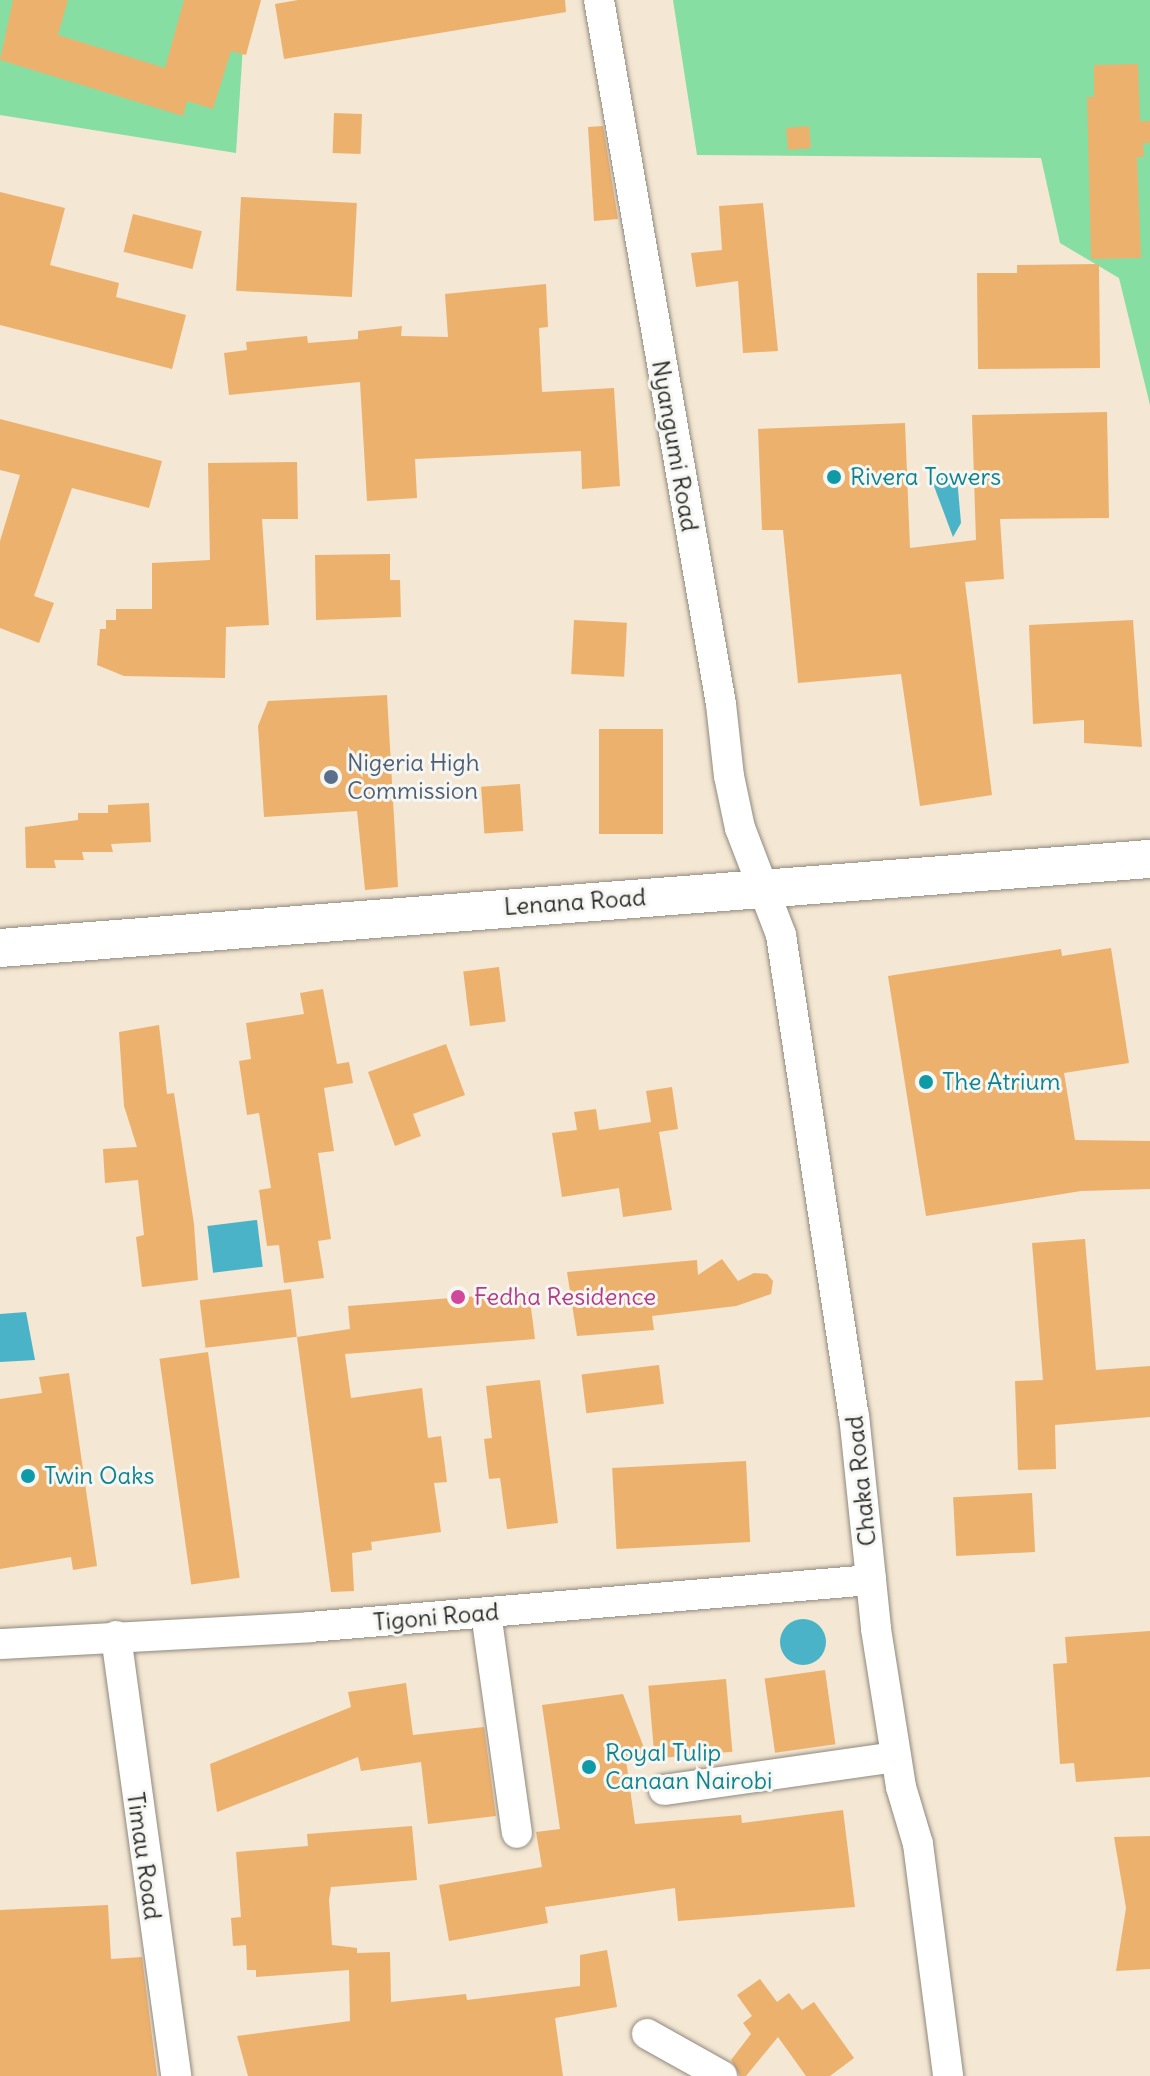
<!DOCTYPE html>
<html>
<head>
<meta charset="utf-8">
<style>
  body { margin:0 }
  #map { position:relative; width:1150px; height:2076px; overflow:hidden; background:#f4e7d3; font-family:Delius,sans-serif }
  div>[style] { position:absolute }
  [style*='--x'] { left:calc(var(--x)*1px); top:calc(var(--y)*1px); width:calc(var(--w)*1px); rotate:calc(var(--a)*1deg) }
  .green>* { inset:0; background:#87dea2 }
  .water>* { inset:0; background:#4ab3c8; transform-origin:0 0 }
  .round { border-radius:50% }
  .building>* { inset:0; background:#edb16e; transform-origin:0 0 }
  .roads { filter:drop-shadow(0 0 2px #90897f) drop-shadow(0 0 2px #90897f) }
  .minor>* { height:30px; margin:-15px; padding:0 15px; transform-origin:15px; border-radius:15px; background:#fff }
  .tertiary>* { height:38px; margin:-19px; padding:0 19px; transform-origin:19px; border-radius:19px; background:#fff }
  .dots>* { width:22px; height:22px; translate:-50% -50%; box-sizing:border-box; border:4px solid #f6f6f2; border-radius:50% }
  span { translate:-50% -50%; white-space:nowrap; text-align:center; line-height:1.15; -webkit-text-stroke:6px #f6f6f2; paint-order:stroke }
  .street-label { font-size:24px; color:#2b2b2b }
  .culture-label { font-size:24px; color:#0d838f }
  .left { translate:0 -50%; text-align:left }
  .service-label { font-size:24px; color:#4e5e75 }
  .hotel-label { font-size:24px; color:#b23c85 }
</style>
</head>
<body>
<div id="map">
  <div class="green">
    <div style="clip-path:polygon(0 0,246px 0,236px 153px,0 115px)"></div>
    <div style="clip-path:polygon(673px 0,1150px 0,1150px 405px,1119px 278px,1060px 243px,1041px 158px,697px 155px)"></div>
  </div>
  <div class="water">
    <div style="clip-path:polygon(931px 478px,957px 478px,961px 523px,953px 537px)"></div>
    <div style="left:257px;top:1220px;width:47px;height:50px;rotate:83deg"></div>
    <div style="clip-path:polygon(26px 1312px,35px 1360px,0 1362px,0 1314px)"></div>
    <div class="round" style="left:780px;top:1619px;width:46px;height:46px"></div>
  </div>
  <div class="building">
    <div style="clip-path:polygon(13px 0,68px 0,58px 35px,165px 68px,184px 0,261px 0,246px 55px,231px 51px,213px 109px,187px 101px,183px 116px,0 60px)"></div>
    <div style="clip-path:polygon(298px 0,565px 0,566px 12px,284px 59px,275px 4px)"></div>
    <div style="clip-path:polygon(1138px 64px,1140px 121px,1150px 121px,1150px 143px,1143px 143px,1144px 157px,1137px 157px,1141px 258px,1091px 259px,1087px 97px,1094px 97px,1094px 65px)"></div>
    <div style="left:334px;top:113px;width:28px;height:40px;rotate:2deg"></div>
    <div style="clip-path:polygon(603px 126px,618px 219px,594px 221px,588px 127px)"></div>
    <div style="left:809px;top:126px;width:22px;height:23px;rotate:85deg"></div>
    <div style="clip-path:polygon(0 192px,65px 208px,50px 265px,119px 283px,116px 297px,186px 315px,172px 369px,0 325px)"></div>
    <div style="left:241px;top:197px;width:116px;height:94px;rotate:3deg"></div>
    <div style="clip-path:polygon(763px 203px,778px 351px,743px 353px,738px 281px,696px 287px,691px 253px,722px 250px,719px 206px)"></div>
    <div style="left:133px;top:214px;width:71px;height:39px;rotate:14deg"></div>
    <div style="clip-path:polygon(1099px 264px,1100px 368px,978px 369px,977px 273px,1017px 273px,1017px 265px)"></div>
    <div style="clip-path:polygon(546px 284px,548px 327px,539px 328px,542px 392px,614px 388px,620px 486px,582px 489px,581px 451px,415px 459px,417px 498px,367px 501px,360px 382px,229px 395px,224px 353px,247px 350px,246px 342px,307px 336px,308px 343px,358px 339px,358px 331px,402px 326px,401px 336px,448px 337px,445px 294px)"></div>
    <div style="clip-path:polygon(1107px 412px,1109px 518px,1000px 519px,1004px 579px,965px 582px,992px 795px,920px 806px,901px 674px,798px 683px,783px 530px,762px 530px,758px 429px,905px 423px,910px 548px,976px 540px,972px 415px)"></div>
    <div style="clip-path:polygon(0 419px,162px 461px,149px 508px,72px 488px,34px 596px,54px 603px,39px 643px,0 628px,0 541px,20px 475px,0 470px)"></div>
    <div style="clip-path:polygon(297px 462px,298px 519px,262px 519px,269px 625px,226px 627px,225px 678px,124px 676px,97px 665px,100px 629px,106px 629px,106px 620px,116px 620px,116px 609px,152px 609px,152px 563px,210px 560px,208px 463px)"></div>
    <div style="clip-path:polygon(390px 554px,390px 580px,400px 580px,401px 617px,316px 620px,315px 555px)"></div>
    <div style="left:574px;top:620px;width:53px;height:54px;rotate:3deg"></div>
    <div style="clip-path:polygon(1133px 620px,1142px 747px,1084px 743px,1084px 720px,1033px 724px,1029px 625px)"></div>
    <div style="clip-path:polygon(387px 695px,398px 887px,365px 890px,357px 811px,264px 817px,258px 726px,268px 701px)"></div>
    <div style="left:599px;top:729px;width:64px;height:105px"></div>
    <div style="left:520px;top:784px;width:47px;height:39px;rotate:86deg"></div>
    <div style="clip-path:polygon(149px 803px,151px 842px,111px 844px,113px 852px,82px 852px,84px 860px,54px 860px,56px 868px,26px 868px,25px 827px,78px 820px,78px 813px,108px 813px,108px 805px)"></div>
    <div style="clip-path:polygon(1111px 948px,1129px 1063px,1064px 1073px,1075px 1140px,1150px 1141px,1150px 1189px,1081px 1191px,926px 1216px,888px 976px,1061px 949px,1062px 956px)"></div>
    <div style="left:499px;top:967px;width:55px;height:36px;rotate:83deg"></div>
    <div style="clip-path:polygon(323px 989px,337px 1064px,349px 1062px,353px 1083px,324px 1088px,334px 1151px,318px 1153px,331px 1239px,318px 1241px,324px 1278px,284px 1283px,279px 1245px,267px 1246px,259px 1190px,271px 1188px,259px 1113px,247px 1115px,239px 1061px,251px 1059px,246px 1023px,304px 1014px,300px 993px)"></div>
    <div style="clip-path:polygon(159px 1025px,167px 1094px,174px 1093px,194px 1224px,198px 1280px,142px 1287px,136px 1237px,144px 1235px,138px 1180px,105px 1183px,103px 1149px,137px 1147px,124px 1106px,119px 1032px)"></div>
    <div style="clip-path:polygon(446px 1044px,465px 1095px,413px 1114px,421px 1136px,395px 1146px,368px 1072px)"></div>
    <div style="clip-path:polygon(672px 1087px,678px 1129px,659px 1132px,672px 1210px,623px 1217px,619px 1188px,562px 1197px,552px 1133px,577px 1130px,574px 1112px,596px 1109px,599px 1130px,651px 1122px,646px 1091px)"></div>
    <div style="clip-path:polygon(1085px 1239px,1096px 1370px,1150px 1366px,1150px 1417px,1055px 1425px,1056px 1469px,1018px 1470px,1015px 1381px,1043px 1380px,1032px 1243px)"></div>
    <div style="clip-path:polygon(722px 1259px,738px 1281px,754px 1273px,767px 1274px,773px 1281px,771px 1294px,736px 1306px,652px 1316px,654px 1330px,577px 1336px,567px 1272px,697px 1260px,698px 1275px)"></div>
    <div style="left:291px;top:1289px;width:48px;height:92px;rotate:83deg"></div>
    <div style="clip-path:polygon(529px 1292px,535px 1339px,345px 1354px,351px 1398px,422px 1388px,428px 1438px,441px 1436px,447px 1482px,434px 1483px,441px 1532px,371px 1542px,372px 1550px,352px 1553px,354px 1591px,331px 1592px,297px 1337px,350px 1329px,348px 1306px)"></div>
    <div style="left:208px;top:1352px;width:228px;height:49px;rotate:82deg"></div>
    <div style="left:659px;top:1365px;width:39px;height:78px;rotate:83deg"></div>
    <div style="clip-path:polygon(69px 1373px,97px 1566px,73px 1570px,71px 1557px,0 1569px,0 1399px,42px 1393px,39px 1377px)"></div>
    <div style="clip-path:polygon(540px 1380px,558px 1523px,507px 1529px,500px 1478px,489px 1479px,484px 1439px,492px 1438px,486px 1386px)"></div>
    <div style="left:746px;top:1461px;width:81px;height:134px;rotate:87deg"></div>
    <div style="left:1032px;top:1493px;width:59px;height:79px;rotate:87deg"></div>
    <div style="clip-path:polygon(1150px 1631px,1150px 1777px,1076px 1782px,1074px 1763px,1060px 1764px,1053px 1664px,1067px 1663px,1065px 1637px)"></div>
    <div style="left:825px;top:1670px;width:75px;height:61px;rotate:82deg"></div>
    <div style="left:726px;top:1679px;width:73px;height:78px;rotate:85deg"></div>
    <div style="clip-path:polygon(406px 1683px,413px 1735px,484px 1727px,496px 1816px,428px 1824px,421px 1762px,361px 1771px,358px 1757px,217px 1812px,210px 1764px,351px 1707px,348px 1692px)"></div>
    <div style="clip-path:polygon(623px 1694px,648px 1758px,626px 1760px,635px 1824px,741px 1815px,742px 1823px,843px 1810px,855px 1907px,678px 1921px,675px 1888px,545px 1907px,548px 1923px,449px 1941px,439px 1885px,542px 1867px,536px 1832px,560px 1829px,542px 1705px)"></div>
    <div style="clip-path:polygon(412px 1826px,417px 1880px,331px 1887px,329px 1900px,332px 1945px,357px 1948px,357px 1953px,390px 1952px,391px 2002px,466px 1994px,467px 2000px,580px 1986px,580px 1955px,607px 1950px,617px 2007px,555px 2018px,563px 2076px,248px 2076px,237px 2036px,350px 2021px,349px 1970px,256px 1977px,256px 1970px,247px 1970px,246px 1945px,233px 1946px,231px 1918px,241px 1917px,236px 1852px,308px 1846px,307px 1834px)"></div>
    <div style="clip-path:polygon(1150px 1836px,1150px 1969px,1116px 1971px,1126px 1908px,1114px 1837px)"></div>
    <div style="clip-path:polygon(108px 1905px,111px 1959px,142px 1957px,157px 2076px,0 2076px,0 1910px)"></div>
    <div style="clip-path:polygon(760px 1979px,777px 2002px,789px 1993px,802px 2010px,814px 2002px,854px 2058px,830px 2076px,806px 2076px,778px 2037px,746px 2076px,740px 2076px,731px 2060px,751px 2034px,743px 2023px,752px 2016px,737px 1995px)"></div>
  </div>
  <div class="roads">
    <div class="minor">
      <div style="--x:599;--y:0;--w:714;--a:80.17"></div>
      <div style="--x:721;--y:704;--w:72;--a:83.7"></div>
      <div style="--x:729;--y:776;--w:53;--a:78.1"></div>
      <div style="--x:740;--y:828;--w:115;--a:69"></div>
      <div style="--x:781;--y:935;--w:486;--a:81.4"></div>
      <div style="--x:854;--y:1415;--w:215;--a:84.1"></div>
      <div style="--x:876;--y:1629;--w:160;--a:81"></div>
      <div style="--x:901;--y:1787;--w:59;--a:73.4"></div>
      <div style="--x:918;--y:1844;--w:234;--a:82.6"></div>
      <div style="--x:486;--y:1613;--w:222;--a:82"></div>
      <div style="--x:116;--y:1636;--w:444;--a:82.2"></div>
      <div style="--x:0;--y:1644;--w:310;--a:-3.1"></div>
      <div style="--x:310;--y:1627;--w:563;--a:-4.79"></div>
      <div style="--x:664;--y:1790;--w:234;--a:-8.1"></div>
      <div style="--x:647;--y:2034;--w:86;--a:29.2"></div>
    </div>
    <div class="tertiary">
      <div style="--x:0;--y:948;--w:1153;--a:-4.43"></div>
    </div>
  </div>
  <div class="dots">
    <div style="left:834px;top:477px;background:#0f9aa8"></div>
    <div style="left:331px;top:777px;background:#5c6f8a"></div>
    <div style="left:926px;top:1082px;background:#0f9aa8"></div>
    <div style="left:458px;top:1297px;background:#d1479c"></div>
    <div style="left:28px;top:1476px;background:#0f9aa8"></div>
    <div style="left:589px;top:1767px;background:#0f9aa8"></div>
  </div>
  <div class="street-label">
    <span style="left:675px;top:446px;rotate:80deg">Nyangumi Road</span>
    <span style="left:575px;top:902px;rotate:-4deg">Lenana Road</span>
    <span style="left:861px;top:1481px;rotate:-96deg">Chaka Road</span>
    <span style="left:436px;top:1617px;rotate:-5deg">Tigoni Road</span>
    <span style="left:144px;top:1856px;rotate:82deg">Timau Road</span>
  </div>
  <div class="culture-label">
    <span class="left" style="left:850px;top:477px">Rivera Towers</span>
    <span class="left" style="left:942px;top:1082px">The Atrium</span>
    <span class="left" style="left:44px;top:1476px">Twin Oaks</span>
    <span class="left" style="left:605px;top:1767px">Royal Tulip<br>Canaan Nairobi</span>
  </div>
  <div class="service-label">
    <span class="left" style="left:347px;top:777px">Nigeria High<br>Commission</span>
  </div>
  <div class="hotel-label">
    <span class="left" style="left:474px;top:1297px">Fedha Residence</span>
  </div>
</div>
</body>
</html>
